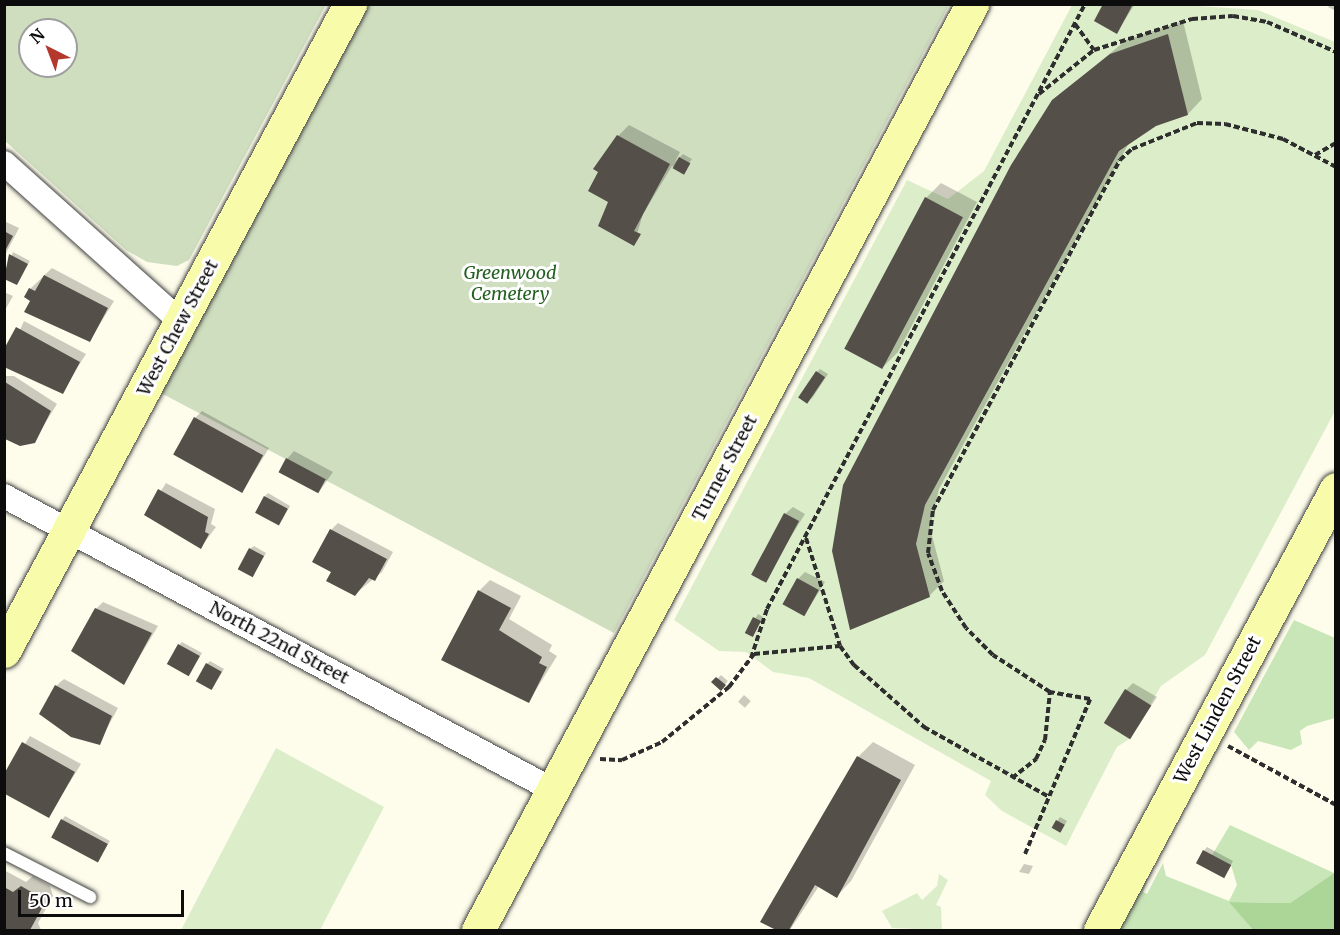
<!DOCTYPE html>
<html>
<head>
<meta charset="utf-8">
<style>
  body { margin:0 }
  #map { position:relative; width:1340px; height:935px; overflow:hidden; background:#fefdec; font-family:Merriweather,serif }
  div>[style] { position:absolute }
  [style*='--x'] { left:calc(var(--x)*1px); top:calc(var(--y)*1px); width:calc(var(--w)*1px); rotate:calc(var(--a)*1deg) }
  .green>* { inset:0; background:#c9e6b8 }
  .forest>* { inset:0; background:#abd698 }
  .cemetery>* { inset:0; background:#cfdebf }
  .pitch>* { inset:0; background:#dceec9 }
  .shadow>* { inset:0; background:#0003; transform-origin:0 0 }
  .building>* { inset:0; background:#544f49; transform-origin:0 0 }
  .path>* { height:4px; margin-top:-2px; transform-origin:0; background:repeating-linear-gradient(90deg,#2e2e2e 0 6px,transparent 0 9px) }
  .roads { filter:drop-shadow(0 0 2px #3f3f3f) drop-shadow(0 0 2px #3f3f3f) }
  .lane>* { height:12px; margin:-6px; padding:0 6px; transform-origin:6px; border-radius:6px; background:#fff }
  .street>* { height:24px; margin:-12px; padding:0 12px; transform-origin:12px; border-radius:12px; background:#fff }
  .secondary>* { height:33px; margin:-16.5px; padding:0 16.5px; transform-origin:16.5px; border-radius:16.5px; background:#f8fbaa }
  span { translate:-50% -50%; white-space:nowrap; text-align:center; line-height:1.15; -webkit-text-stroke:6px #fff; paint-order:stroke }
  .park-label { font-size:18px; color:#246020; font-style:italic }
  .street-label { font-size:18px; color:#0c0c0c }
  .frame { position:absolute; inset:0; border:6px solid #0c0c0c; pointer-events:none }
  .north { position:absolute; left:18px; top:18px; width:60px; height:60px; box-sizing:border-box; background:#fff; border:2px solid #9e9e9e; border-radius:50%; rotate:318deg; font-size:16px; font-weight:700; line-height:24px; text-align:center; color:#0c0c0c }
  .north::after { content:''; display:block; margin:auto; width:21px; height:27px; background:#b4392c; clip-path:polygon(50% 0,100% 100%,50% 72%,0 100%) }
  .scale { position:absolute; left:18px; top:890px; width:166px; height:27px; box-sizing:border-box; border:3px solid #0c0c0c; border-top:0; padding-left:8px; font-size:18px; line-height:21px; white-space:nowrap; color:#0c0c0c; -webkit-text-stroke:4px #fff; paint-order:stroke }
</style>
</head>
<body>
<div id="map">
  <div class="green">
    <div style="clip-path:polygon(1294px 620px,1335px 638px,1335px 718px,1307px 726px,1300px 731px,1302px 744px,1291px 750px,1258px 741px,1249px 750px,1234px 732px)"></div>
    <div style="clip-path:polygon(1230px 825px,1334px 873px,1290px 903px,1230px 902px,1253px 930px,1117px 930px,1156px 858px,1143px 892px,1147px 894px,1163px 863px,1166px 876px,1229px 901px,1237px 885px,1231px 865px,1212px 855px)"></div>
  </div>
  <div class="forest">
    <div style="clip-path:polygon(1334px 873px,1335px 930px,1253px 930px,1229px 902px,1290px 903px)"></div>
  </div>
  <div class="cemetery">
    <div style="clip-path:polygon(evenodd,5px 4px,326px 4px,326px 5px,189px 260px,177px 266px,147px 262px,126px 250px,5px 141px,5px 4px,30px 30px,66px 30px,66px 66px,30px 66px,30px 30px)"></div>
    <div style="clip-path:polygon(369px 5px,949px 5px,614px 633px,161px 393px)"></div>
  </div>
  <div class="pitch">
    <div style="clip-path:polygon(1170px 4px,1258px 10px,1335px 42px,1335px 411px,1205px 655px,1161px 686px,1131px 738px,1117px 747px,1066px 846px,1002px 811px,985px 795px,991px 781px,809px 678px,773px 672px,746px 652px,719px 651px,674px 620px,907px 180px,948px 199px,984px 171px,1072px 5px)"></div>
    <div style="clip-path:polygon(276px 748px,384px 807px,320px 930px,181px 930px)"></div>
    <div style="clip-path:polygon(939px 874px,948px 880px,936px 905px,941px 907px,942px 930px,892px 928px,882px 911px,917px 893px,922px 900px,937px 886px)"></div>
  </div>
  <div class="shadow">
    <div style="clip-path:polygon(1104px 4px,1135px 4px,1117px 32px)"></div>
    <div style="clip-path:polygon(1336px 4px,1336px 11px,1328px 7px,1330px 4px)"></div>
    <div style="clip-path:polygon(1183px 21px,1202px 99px,1188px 114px,1156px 125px,1129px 143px,939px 489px,930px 528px,944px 581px,929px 596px,851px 628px,1053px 101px,1126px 40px)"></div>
    <div style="clip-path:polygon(629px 125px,680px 152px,675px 162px,683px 154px,692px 159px,683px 172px,672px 166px,643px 214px,634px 244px,609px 203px,618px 136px)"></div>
    <div style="clip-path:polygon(941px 183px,977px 202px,898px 352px,883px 367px,926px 198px)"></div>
    <div style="clip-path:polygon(4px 221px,19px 228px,4px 257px)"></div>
    <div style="clip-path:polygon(13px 252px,30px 261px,16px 284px,4px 278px)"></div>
    <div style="clip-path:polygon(52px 268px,114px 301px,90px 340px,32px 300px,30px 289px)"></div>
    <div style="clip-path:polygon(4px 292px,13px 296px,4px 312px)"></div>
    <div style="clip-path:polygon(24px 321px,86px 354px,62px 392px,4px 365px)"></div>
    <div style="clip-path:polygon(820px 369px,828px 374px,811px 400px,817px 372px)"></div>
    <div style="clip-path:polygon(4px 376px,14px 376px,57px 404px,34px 441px,20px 445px,4px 434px)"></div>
    <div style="clip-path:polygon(202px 411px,269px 448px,242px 492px,195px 418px)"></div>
    <div style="clip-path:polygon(294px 451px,333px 472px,319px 492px,287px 459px)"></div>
    <div style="clip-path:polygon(166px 483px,215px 509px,211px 524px,216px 527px,201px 547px,146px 515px)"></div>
    <div style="clip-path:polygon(268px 493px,290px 506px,282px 520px,265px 496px)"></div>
    <div style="clip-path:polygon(793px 507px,805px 514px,764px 580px,785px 514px)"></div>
    <div style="clip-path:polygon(338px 523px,393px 552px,382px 572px,355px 594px,331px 530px)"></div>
    <div style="clip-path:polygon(254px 546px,266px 553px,253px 575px,250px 549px)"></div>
    <div style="clip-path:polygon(805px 572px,825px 582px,805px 614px,798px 579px)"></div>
    <div style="clip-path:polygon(490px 580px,521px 596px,509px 619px,552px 645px,549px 651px,557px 656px,529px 701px,479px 591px)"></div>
    <div style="clip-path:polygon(103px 602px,158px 626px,124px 683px,96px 609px)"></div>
    <div style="left:758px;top:614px;width:6px;height:21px;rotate:31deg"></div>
    <div style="clip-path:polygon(182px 642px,202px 653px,188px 675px,179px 645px)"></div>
    <div style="clip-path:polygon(210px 661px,224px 669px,212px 689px,207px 664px)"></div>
    <div style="left:721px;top:675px;width:9px;height:10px;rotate:41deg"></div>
    <div style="clip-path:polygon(64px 679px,118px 708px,99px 743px,56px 686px)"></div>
    <div style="clip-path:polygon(1133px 683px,1157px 697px,1131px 736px,1126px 690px)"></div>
    <div style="left:744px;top:695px;width:9px;height:9px;rotate:41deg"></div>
    <div style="clip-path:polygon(30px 736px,81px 764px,49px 816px,4px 789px,4px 777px)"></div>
    <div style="clip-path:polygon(873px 742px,915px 765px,851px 881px,837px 896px,819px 886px,790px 930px,762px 921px,858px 757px)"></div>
    <div style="clip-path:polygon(65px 816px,110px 841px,98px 861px,62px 820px)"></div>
    <div style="clip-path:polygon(1060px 817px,1067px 821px,1061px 831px,1053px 827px)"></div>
    <div style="clip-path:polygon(1207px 847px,1233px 861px,1224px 877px,1204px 851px)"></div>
    <div style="clip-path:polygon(1024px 864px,1033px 866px,1029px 874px,1019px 872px)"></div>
    <div style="clip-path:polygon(4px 870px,26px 882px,33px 876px,50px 886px,53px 896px,38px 923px,41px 930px,4px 930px)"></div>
  </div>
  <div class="building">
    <div style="clip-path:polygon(1103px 4px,1133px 4px,1117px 34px,1094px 21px)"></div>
    <div style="clip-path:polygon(1168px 34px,1188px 115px,1156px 126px,1119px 151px,925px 505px,916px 544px,930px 597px,850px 630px,832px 551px,843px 485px,1011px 165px,1052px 100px,1110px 54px)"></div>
    <div style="clip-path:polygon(617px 135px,670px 164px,634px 231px,641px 234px,634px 246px,598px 226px,608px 202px,588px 191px,598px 172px,593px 169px)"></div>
    <div style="left:679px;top:157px;width:13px;height:13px;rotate:29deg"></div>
    <div style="left:925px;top:197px;width:43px;height:172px;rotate:28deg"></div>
    <div style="clip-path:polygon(4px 231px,13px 236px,4px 253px)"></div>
    <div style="clip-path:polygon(9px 254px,28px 264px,17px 285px,4px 279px)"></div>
    <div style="clip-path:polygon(44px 275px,108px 308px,90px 342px,24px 312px,30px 301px,24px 297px,29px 288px,35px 291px)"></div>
    <div style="clip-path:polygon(16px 327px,80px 362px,63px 394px,4px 367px,4px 349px)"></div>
    <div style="left:816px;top:371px;width:11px;height:32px;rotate:34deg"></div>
    <div style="clip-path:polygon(5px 382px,51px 411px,35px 443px,20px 446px,5px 439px)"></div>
    <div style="left:194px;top:417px;width:79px;height:43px;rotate:29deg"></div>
    <div style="left:286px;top:458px;width:45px;height:16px;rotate:28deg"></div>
    <div style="clip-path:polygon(158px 489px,208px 517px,205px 532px,209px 534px,201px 549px,144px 515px)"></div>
    <div style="left:264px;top:496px;width:27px;height:19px;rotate:28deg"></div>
    <div style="left:784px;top:513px;width:17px;height:70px;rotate:28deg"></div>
    <div style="clip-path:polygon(330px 529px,387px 559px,375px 581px,369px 578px,355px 596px,326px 581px,331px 572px,312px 562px)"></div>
    <div style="left:249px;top:548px;width:17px;height:24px;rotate:28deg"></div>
    <div style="left:797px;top:578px;width:25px;height:30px;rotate:29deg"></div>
    <div style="clip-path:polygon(478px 590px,511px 608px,499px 630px,542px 657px,539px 663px,547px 667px,529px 703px,441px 660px)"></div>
    <div style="clip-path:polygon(95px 608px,152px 633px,124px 685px,71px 651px)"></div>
    <div style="left:753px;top:617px;width:9px;height:18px;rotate:27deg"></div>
    <div style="left:178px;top:644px;width:25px;height:23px;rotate:29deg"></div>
    <div style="left:206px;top:663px;width:18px;height:21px;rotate:29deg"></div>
    <div style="clip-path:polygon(716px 677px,726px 685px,721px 691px,711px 682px)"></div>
    <div style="clip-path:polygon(55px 685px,112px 716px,100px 745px,71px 737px,39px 714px)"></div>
    <div style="left:1125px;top:689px;width:31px;height:40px;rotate:32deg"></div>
    <div style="clip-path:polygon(22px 742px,75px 772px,49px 818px,5px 794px,4px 774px)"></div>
    <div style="clip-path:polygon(857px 756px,901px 780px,837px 898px,815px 885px,789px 930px,776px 930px,760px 922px)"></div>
    <div style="left:61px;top:819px;width:53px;height:21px;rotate:28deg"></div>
    <div style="left:1056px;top:820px;width:10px;height:9px;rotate:29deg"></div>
    <div style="left:1203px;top:850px;width:32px;height:15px;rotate:28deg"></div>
    <div style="clip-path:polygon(21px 886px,40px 897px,42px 908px,30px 930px,4px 930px,4px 887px,13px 892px)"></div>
  </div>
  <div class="path">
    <div style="--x:1075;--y:24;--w:32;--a:54"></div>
    <div style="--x:1039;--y:94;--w:70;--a:-38.7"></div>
    <div style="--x:1094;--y:50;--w:103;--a:-17.6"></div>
    <div style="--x:1192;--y:19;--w:41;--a:-4.2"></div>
    <div style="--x:1233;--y:16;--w:35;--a:10"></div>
    <div style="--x:1267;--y:22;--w:75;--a:23.5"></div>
    <div style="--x:1315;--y:155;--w:24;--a:-30"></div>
    <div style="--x:806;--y:538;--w:113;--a:72.5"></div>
    <div style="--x:840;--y:646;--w:24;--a:54"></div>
    <div style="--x:854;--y:665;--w:94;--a:41.5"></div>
    <div style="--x:924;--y:727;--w:143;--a:29.2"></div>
    <div style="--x:751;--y:658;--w:52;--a:-71.9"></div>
    <div style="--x:767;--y:609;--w:683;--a:-62.27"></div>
    <div style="--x:1228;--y:746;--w:123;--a:28.6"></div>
    <div style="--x:600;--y:759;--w:22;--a:3"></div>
    <div style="--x:622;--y:760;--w:44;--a:-24.2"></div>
    <div style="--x:662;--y:742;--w:87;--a:-39.4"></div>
    <div style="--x:729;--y:687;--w:41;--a:-52.9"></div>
    <div style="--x:754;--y:654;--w:86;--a:-5.3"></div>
    <div style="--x:1012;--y:778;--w:31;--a:-38"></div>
    <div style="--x:1036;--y:759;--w:21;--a:-65"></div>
    <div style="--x:1045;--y:740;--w:48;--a:-84.1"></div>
    <div style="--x:1025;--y:854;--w:168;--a:-67.2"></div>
    <div style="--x:1090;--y:699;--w:41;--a:-170.1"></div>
    <div style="--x:1050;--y:692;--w:68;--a:-147"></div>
    <div style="--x:993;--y:655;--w:38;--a:-135"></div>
    <div style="--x:966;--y:628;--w:44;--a:-123"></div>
    <div style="--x:942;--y:591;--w:40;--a:-110.2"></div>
    <div style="--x:928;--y:553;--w:43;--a:-83.4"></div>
    <div style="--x:933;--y:510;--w:397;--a:-61.9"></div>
    <div style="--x:1120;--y:160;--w:16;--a:-43"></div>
    <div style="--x:1132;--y:149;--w:70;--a:-21.8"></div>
    <div style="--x:1197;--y:123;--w:28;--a:2"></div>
    <div style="--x:1225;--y:124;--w:60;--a:14.5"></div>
    <div style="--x:1283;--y:139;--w:60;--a:27.8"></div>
  </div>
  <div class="roads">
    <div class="lane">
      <div style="--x:4;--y:853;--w:97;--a:27.1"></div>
    </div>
    <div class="street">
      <div style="--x:4;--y:163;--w:238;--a:41.9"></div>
      <div style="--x:4;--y:496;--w:623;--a:28.17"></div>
    </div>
    <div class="secondary">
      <div style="--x:4;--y:651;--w:734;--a:-61.86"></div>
      <div style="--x:478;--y:930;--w:1050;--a:-61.92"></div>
      <div style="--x:1100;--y:930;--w:500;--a:-61.85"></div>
    </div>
  </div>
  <div class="park-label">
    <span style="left:510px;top:284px">Greenwood<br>Cemetery</span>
  </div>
  <div class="street-label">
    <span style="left:178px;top:328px;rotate:-62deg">West Chew Street</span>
    <span style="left:725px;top:468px;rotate:-62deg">Turner Street</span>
    <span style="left:279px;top:643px;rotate:28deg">North 22nd Street</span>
    <span style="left:1218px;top:710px;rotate:-62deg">West Linden Street</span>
  </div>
  <div class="frame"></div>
  <div class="north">N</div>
  <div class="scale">50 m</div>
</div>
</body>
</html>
